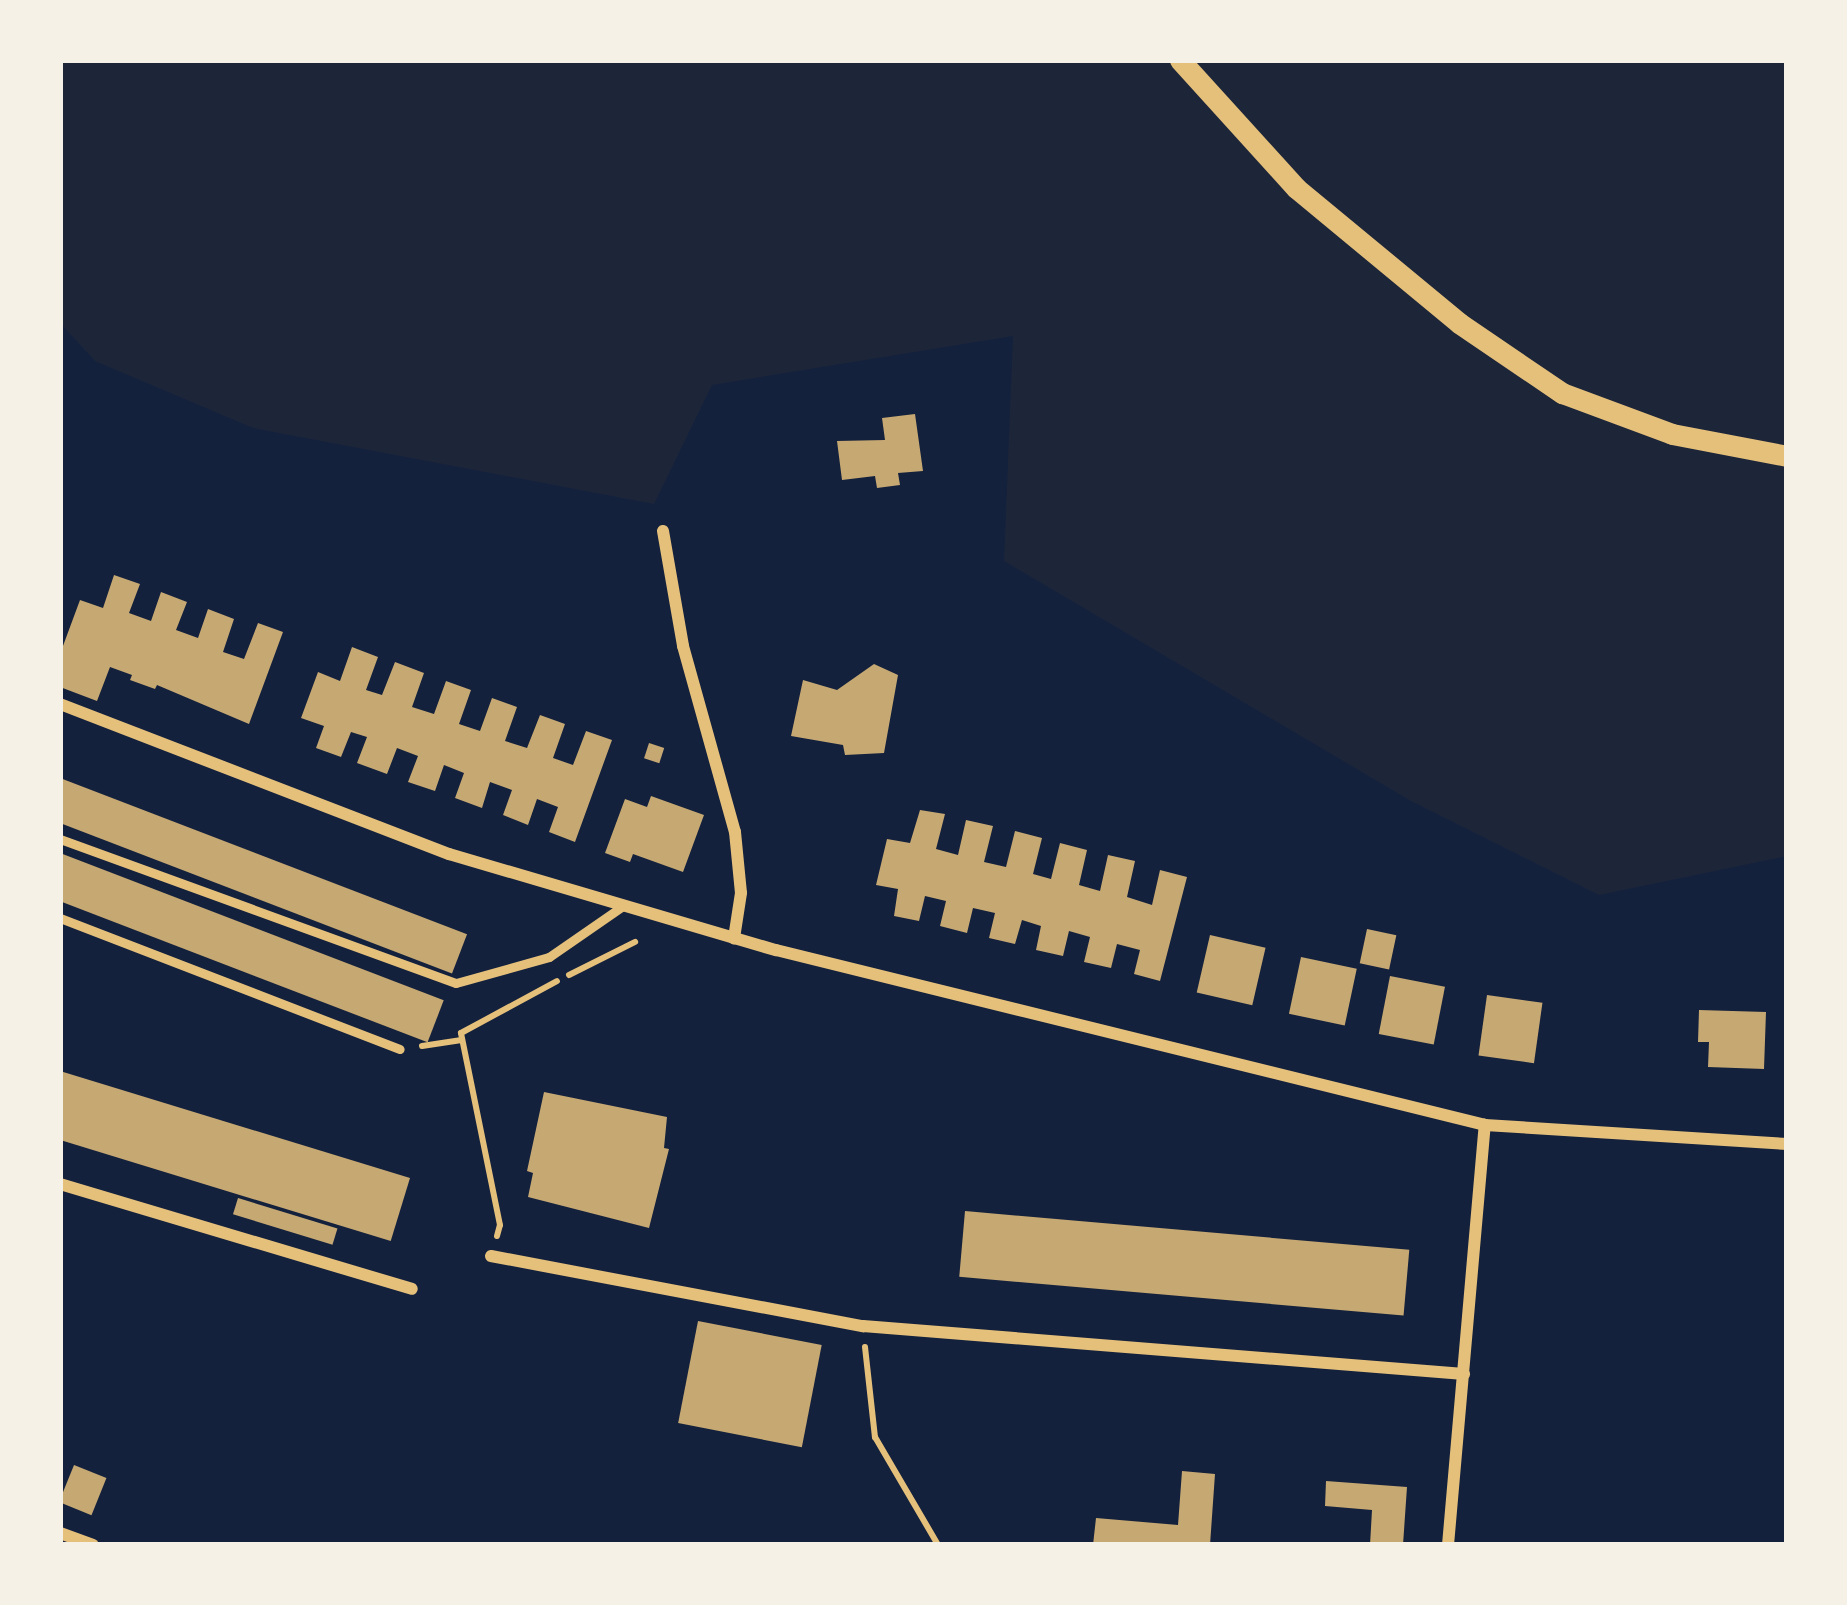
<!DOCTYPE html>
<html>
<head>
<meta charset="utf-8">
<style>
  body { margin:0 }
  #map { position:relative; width:1847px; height:1605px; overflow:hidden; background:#14213d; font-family:"DM Sans",sans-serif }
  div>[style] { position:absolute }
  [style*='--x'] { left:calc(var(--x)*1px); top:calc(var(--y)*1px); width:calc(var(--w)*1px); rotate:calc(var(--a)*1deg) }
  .green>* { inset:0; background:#1d2539 }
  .building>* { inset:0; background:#c6a872; transform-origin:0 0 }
  .path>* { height:6px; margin:-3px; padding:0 3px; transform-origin:3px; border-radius:3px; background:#e5c07b }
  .service>* { height:9px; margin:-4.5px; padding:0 4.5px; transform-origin:4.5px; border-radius:4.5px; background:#e5c07b }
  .minor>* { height:12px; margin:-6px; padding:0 6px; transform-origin:6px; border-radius:6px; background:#e5c07b }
  .tertiary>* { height:21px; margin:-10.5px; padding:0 10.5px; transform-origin:10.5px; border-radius:10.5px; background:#e5c07b }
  span { translate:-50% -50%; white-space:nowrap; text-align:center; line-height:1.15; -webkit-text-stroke:10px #f6f1e7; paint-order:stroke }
  .frame { position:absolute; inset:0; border:63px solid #f6f1e7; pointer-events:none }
</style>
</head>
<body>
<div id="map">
  <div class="green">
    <div style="clip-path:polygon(60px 60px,1787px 60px,1787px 856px,1599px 895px,1411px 801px,1004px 561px,1013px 336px,712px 385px,654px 504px,253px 428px,95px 361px,60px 323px)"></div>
  </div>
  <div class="building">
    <div style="clip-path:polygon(915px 414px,923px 471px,898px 473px,900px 485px,877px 488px,875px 476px,842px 480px,837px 441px,885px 440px,882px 418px)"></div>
    <div style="clip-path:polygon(114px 575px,140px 584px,129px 613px,151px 621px,161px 592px,187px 602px,176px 630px,198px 638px,208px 609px,234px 619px,223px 652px,244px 659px,258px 623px,283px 632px,249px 724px,157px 685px,155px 689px,130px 680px,132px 675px,110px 667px,97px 701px,60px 687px,60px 654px,80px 600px,103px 608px)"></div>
    <div style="clip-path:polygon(352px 647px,378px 657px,366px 690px,382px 695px,395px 662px,424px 673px,412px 707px,434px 714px,446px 681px,471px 690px,459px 724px,480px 731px,492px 698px,517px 707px,505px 741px,527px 748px,540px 715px,565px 724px,553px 758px,573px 765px,586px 731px,612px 740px,575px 842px,549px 832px,558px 807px,537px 799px,528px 825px,503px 815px,512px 790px,490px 782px,482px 808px,455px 798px,464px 773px,444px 765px,435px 791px,408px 782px,418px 756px,397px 748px,387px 774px,357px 763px,367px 737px,351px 732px,341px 757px,316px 748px,324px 726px,301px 718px,318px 672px,340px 681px)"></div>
    <div style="clip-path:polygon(874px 664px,898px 675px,884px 753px,845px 755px,843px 745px,791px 736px,803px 680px,837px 690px)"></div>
    <div style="left:649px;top:743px;width:16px;height:16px;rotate:18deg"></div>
    <div style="left:60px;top:778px;width:436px;height:42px;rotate:21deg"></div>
    <div style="clip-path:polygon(651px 796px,704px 815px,683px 872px,633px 854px,630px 862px,605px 853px,625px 799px,647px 807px)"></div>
    <div style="clip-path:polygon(920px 810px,945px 814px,936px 849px,958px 855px,966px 820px,993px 826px,984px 862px,1006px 867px,1015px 831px,1042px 838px,1033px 874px,1051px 879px,1060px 843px,1087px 850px,1079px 885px,1100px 891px,1108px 855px,1135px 861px,1127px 897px,1152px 905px,1160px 870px,1187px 877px,1160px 981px,1134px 974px,1140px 950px,1117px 944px,1111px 968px,1084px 962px,1090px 937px,1069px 931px,1063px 956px,1036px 950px,1041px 926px,1022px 920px,1015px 944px,989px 938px,995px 913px,973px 908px,967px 933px,940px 926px,946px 901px,925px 896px,919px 921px,894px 916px,898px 889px,876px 885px,887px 839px,910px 843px)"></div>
    <div style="left:60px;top:853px;width:411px;height:45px;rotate:21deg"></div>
    <div style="left:1367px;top:929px;width:30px;height:35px;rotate:12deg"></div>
    <div style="left:1210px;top:935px;width:57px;height:59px;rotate:13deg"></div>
    <div style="left:1301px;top:957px;width:57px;height:58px;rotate:12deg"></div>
    <div style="left:1390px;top:976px;width:56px;height:59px;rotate:11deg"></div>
    <div style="left:1487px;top:995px;width:56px;height:61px;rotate:8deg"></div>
    <div style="clip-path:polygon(1699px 1010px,1766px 1012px,1764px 1069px,1708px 1067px,1709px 1042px,1698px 1042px)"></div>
    <div style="left:60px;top:1071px;width:366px;height:66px;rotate:17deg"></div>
    <div style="clip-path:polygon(544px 1092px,667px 1117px,664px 1148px,669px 1149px,649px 1228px,528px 1197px,533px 1173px,527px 1171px)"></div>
    <div style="left:238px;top:1198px;width:104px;height:17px;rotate:17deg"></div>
    <div style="left:965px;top:1211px;width:446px;height:66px;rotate:5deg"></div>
    <div style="left:698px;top:1321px;width:126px;height:104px;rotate:11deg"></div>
    <div style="left:74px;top:1465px;width:35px;height:40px;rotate:22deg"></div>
    <div style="clip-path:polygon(1182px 1471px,1215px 1474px,1210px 1545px,1093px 1545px,1096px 1518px,1178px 1525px)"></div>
    <div style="clip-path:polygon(1326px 1481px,1407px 1487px,1403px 1545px,1370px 1545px,1372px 1510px,1325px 1506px)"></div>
  </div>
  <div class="path">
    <div style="--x:569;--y:975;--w:74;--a:-26.6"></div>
    <div style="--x:422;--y:1046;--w:40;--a:-8.5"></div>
    <div style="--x:497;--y:1236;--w:11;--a:-75"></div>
    <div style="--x:500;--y:1225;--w:196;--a:-101.5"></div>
    <div style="--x:461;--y:1033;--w:109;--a:-28.4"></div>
    <div style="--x:865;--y:1347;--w:91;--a:83.7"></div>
    <div style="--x:875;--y:1437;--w:125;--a:59.7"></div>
  </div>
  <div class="service">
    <div style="--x:60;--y:839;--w:421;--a:20"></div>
    <div style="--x:456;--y:983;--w:97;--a:-15.6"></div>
    <div style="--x:549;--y:957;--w:91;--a:-34.7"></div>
    <div style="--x:60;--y:918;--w:364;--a:21.1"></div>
  </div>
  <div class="minor">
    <div style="--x:663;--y:531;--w:117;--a:80.1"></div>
    <div style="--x:683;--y:646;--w:193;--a:74.4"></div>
    <div style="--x:735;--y:832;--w:61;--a:84.4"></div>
    <div style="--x:741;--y:893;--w:46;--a:98.8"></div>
    <div style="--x:60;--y:704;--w:417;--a:21.1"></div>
    <div style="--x:449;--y:854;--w:341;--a:16.4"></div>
    <div style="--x:776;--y:950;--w:730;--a:13.86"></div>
    <div style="--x:1485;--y:1125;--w:303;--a:3.6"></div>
    <div style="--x:60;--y:1184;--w:367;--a:16.6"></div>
    <div style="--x:491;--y:1256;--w:379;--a:10.7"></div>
    <div style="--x:863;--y:1326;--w:603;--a:4.57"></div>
    <div style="--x:60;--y:1533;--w:35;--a:20"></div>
    <div style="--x:1448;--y:1545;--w:422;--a:-85"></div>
  </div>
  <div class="tertiary">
    <div style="--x:1180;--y:60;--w:173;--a:47.8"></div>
    <div style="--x:1296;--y:188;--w:212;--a:39.6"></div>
    <div style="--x:1459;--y:323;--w:125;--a:34.2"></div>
    <div style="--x:1562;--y:393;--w:117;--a:20.4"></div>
    <div style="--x:1672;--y:434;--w:117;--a:10.8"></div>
  </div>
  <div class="frame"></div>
</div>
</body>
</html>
